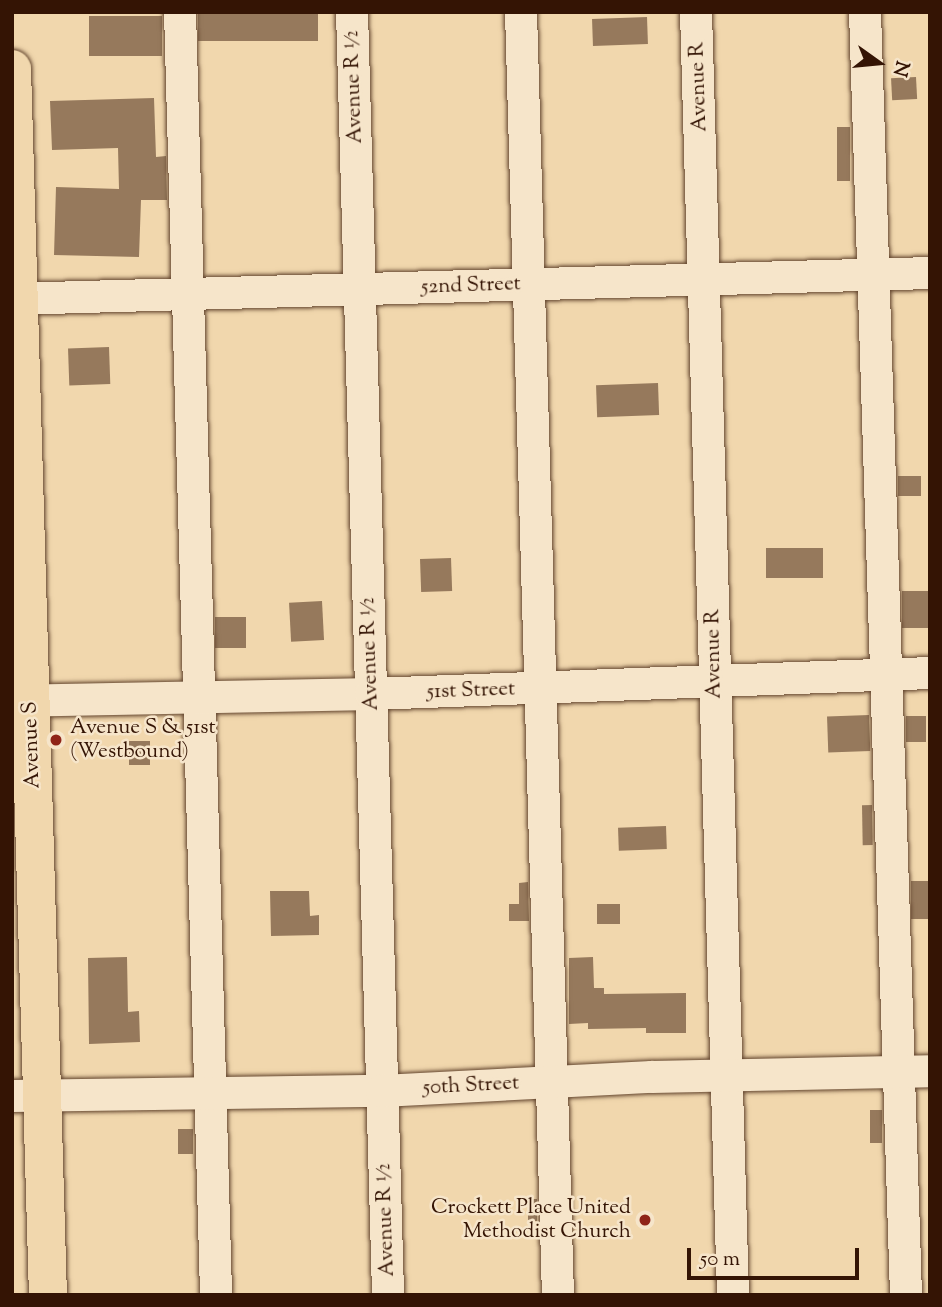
<!DOCTYPE html>
<html>
<head>
<meta charset="utf-8">
<style>
  body { margin:0 }
  #map { position:relative; width:942px; height:1307px; overflow:hidden; background:#f1d7ad; font-family:"Sorts Mill Goudy",serif }
  div>[style] { position:absolute }
  [style*='--x'] { left:calc(var(--x)*1px); top:calc(var(--y)*1px); width:calc(var(--w)*1px); rotate:calc(var(--a)*1deg) }
  .building>* { inset:0; background:#96795c; transform-origin:0 0 }
  .roads { filter:drop-shadow(0 0 2px #63452e) drop-shadow(0 0 2px #63452e) }
  .minor>* { height:32px; margin:-16px; padding:0 16px; transform-origin:16px; border-radius:16px; background:#f6e5ca }
  .major>* { height:38px; margin:-19px; padding:0 19px; transform-origin:19px; border-radius:19px; background:#f1d7ad }
  .dots>* { width:19px; height:19px; translate:-50% -50%; box-sizing:border-box; border:4px solid #f6e5ca; border-radius:50% }
  span { translate:-50% -50%; white-space:nowrap; text-align:center; line-height:1.15; -webkit-text-stroke:5px #f6e5ca; paint-order:stroke }
  .street-label { font-size:21px; color:#341404 }
  .poi-label { font-size:21px; color:#341404 }
  .left { translate:0 -50%; text-align:left }
  .right { translate:-100% -50%; text-align:right }
  .frame { position:absolute; inset:0; border:14px solid #341404; pointer-events:none }
  .north { position:absolute; left:844px; top:28px; width:70px; height:70px; -webkit-text-stroke:5px #f6e5ca; paint-order:stroke; rotate:105deg; font-size:19px; font-weight:700; line-height:28px; text-align:center; color:#341404 }
  .north::after { content:''; display:block; margin:auto; width:24px; height:32px; background:#341404; clip-path:polygon(50% 0,100% 100%,50% 72%,0 100%) }
  .scale { position:absolute; left:687px; top:1248px; width:172px; height:32px; box-sizing:border-box; border:4px solid #341404; border-top:0; padding-left:9px; font-size:21px; line-height:24px; white-space:nowrap; color:#341404; -webkit-text-stroke:5px #f6e5ca; paint-order:stroke }
</style>
</head>
<body>
<div id="map">
  <div class="building">
    <div style="left:198px;top:12px;width:120px;height:29px"></div>
    <div style="left:89px;top:16px;width:73px;height:40px"></div>
    <div style="left:647px;top:17px;width:27px;height:55px;rotate:88deg"></div>
    <div style="left:916px;top:77px;width:22px;height:25px;rotate:87deg"></div>
    <div style="clip-path:polygon(154px 98px,156px 157px,166px 156px,167px 200px,141px 200px,139px 257px,54px 255px,56px 187px,119px 189px,118px 148px,52px 150px,50px 101px)"></div>
    <div style="left:837px;top:127px;width:13px;height:54px"></div>
    <div style="left:109px;top:347px;width:37px;height:41px;rotate:88deg"></div>
    <div style="left:658px;top:383px;width:32px;height:62px;rotate:88deg"></div>
    <div style="left:898px;top:476px;width:23px;height:20px"></div>
    <div style="left:766px;top:548px;width:57px;height:30px"></div>
    <div style="left:451px;top:558px;width:33px;height:31px;rotate:88deg"></div>
    <div style="left:930px;top:591px;width:37px;height:28px;rotate:90deg"></div>
    <div style="left:322px;top:601px;width:39px;height:33px;rotate:87deg"></div>
    <div style="left:215px;top:617px;width:31px;height:31px"></div>
    <div style="left:869px;top:715px;width:36px;height:42px;rotate:88deg"></div>
    <div style="left:906px;top:716px;width:20px;height:26px"></div>
    <div style="left:150px;top:741px;width:24px;height:21px;rotate:90deg"></div>
    <div style="left:872px;top:805px;width:40px;height:10px;rotate:89deg"></div>
    <div style="left:666px;top:826px;width:23px;height:48px;rotate:88deg"></div>
    <div style="left:911px;top:881px;width:19px;height:38px"></div>
    <div style="clip-path:polygon(528px 882px,529px 921px,509px 921px,509px 904px,519px 904px,519px 883px)"></div>
    <div style="clip-path:polygon(270px 891px,309px 891px,310px 916px,319px 915px,319px 935px,271px 936px)"></div>
    <div style="left:597px;top:904px;width:23px;height:20px"></div>
    <div style="clip-path:polygon(127px 957px,128px 1012px,139px 1011px,140px 1042px,89px 1044px,88px 958px)"></div>
    <div style="clip-path:polygon(593px 957px,594px 988px,604px 988px,604px 994px,686px 993px,686px 1033px,646px 1033px,646px 1028px,588px 1029px,588px 1023px,569px 1024px,569px 958px)"></div>
    <div style="left:870px;top:1110px;width:12px;height:33px"></div>
    <div style="left:178px;top:1129px;width:15px;height:25px"></div>
    <div style="left:528px;top:1199px;width:9px;height:22px"></div>
  </div>
  <div class="roads">
    <div class="minor">
      <div style="--x:180;--y:12;--w:1284;--a:88.39"></div>
      <div style="--x:352;--y:12;--w:1284;--a:88.39"></div>
      <div style="--x:521;--y:12;--w:1284;--a:88.35"></div>
      <div style="--x:696;--y:12;--w:1284;--a:88.35"></div>
      <div style="--x:865;--y:12;--w:1284;--a:88.17"></div>
      <div style="--x:12;--y:299;--w:918;--a:-1.62"></div>
      <div style="--x:12;--y:701;--w:359;--a:-1.1"></div>
      <div style="--x:371;--y:694;--w:559;--a:-2.15"></div>
      <div style="--x:12;--y:1096;--w:370;--a:-0.8"></div>
      <div style="--x:382;--y:1091;--w:270;--a:-3"></div>
      <div style="--x:652;--y:1077;--w:278;--a:-1.2"></div>
    </div>
    <div class="major">
      <div style="--x:12;--y:69;--w:1227;--a:88.32"></div>
    </div>
  </div>
  <div class="dots">
    <div style="left:56px;top:740px;background:#8f2418"></div>
    <div style="left:645px;top:1220px;background:#8f2418"></div>
  </div>
  <div class="street-label">
    <span style="left:354px;top:87px;rotate:-92deg">Avenue R ½</span>
    <span style="left:699px;top:87px;rotate:-92deg">Avenue R</span>
    <span style="left:471px;top:286px;rotate:-2deg">52nd Street</span>
    <span style="left:370px;top:654px;rotate:-92deg">Avenue R ½</span>
    <span style="left:714px;top:654px;rotate:-91deg">Avenue R</span>
    <span style="left:471px;top:691px;rotate:-2deg">51st Street</span>
    <span style="left:32px;top:745px;rotate:-92deg">Avenue S</span>
    <span style="left:471px;top:1086px;rotate:-3deg">50th Street</span>
    <span style="left:386px;top:1220px;rotate:-92deg">Avenue R ½</span>
  </div>
  <div class="poi-label">
    <span class="left" style="left:70px;top:740px">Avenue S &amp; 51st<br>(Westbound)</span>
    <span class="right" style="left:631px;top:1220px">Crockett Place United<br>Methodist Church</span>
  </div>
  <div class="frame"></div>
  <div class="north">N</div>
  <div class="scale">50 m</div>
</div>
</body>
</html>
